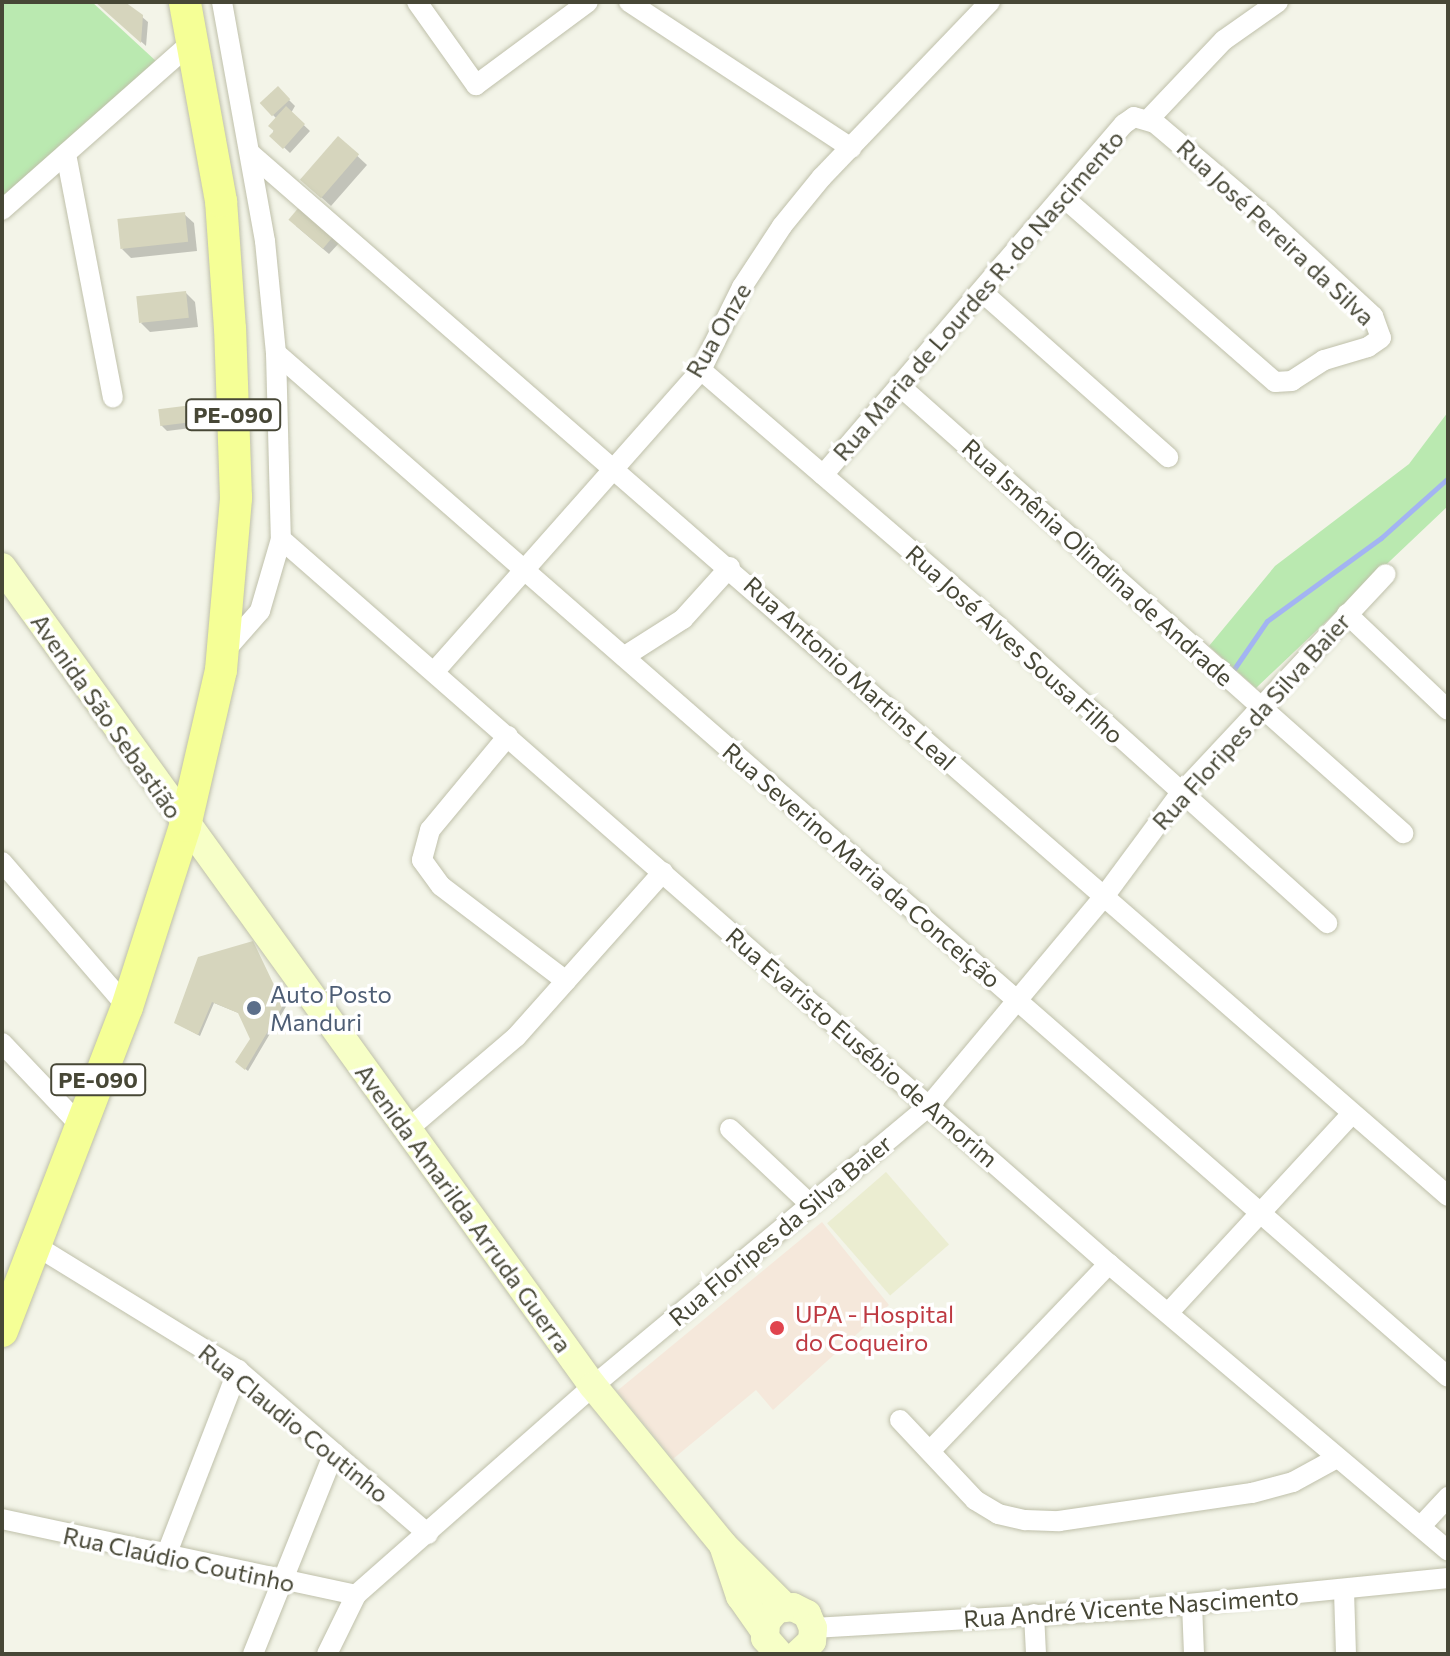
<!DOCTYPE html>
<html>
<head>
<meta charset="utf-8">
<style>
  body { margin:0 }
  #map { position:relative; width:1450px; height:1656px; overflow:hidden; background:#f3f4e8; font-family:Commissioner,sans-serif }
  div>[style] { position:absolute }
  [style*='--x'] { left:calc(var(--x)*1px); top:calc(var(--y)*1px); width:calc(var(--w)*1px); rotate:calc(var(--a)*1deg) }
  .education>* { inset:0; background:#ebedd1; transform-origin:0 0 }
  .medical>* { inset:0; background:#f5e8db }
  .green>* { inset:0; background:#bae9b0 }
  .shadow>* { inset:0; background:#0003 }
  .stream>* { height:5px; margin:-2.5px; padding:0 2.5px; transform-origin:2.5px; border-radius:2.5px; background:#a3b4f2 }
  .building>* { inset:0; background:#d6d5bd; transform-origin:0 0 }
  .roads { filter:drop-shadow(0 0 2px #bfc0aa) drop-shadow(0 0 2px #bfc0aa) }
  .minor>* { height:20px; margin:-10px; padding:0 10px; transform-origin:10px; border-radius:10px; background:#fff }
  .secondary>* { height:28px; margin:-14px; padding:0 14px; transform-origin:14px; border-radius:14px; background:#f7ffc7 }
  .primary>* { height:32px; margin:-16px; padding:0 16px; transform-origin:16px; border-radius:16px; background:#f5ff96 }
  .dots>* { width:22px; height:22px; translate:-50% -50%; box-sizing:border-box; border:4px solid #fff; border-radius:50% }
  span { translate:-50% -50%; white-space:nowrap; text-align:center; line-height:1.15; -webkit-text-stroke:7px #fff; paint-order:stroke }
  .shield-label span { padding:2px 6px; background:#fff; border:2px solid; border-radius:6px; -webkit-text-stroke-width:0 }
  .shield-label { font-size:22px; color:#474736; font-weight:700 }
  .street-label { font-size:24px; color:#474736 }
  .service-label { font-size:24px; color:#4e5e75 }
  .left { translate:0 -50%; text-align:left }
  .health-label { font-size:24px; color:#be3a42 }
  .frame { position:absolute; inset:0; border:4px solid #474736; pointer-events:none }
</style>
</head>
<body>
<div id="map">
  <div class="education">
    <div style="left:886px;top:1172px;width:96px;height:78px;rotate:49deg"></div>
  </div>
  <div class="medical">
    <div style="clip-path:polygon(822px 1222px,889px 1305px,773px 1410px,756px 1390px,673px 1459px,617px 1391px)"></div>
  </div>
  <div class="green">
    <div style="clip-path:polygon(2px 2px,92px 2px,157px 62px,2px 199px)"></div>
    <div style="clip-path:polygon(1448px 412px,1448px 506px,1256px 688px,1209px 646px,1275px 566px,1409px 464px)"></div>
  </div>
  <div class="shadow">
    <div style="clip-path:polygon(98px 2px,122px 2px,141px 16px,148px 22px,146px 46px)"></div>
    <div style="clip-path:polygon(278px 89px,295px 106px,291px 113px,310px 131px,290px 153px,272px 136px,277px 119px,262px 104px)"></div>
    <div style="clip-path:polygon(338px 138px,367px 165px,331px 206px,312px 189px)"></div>
    <div style="clip-path:polygon(301px 208px,340px 242px,329px 254px,296px 226px)"></div>
    <div style="clip-path:polygon(184px 214px,194px 223px,197px 251px,131px 258px,122px 249px)"></div>
    <div style="clip-path:polygon(186px 293px,195px 302px,198px 327px,150px 332px,141px 323px)"></div>
    <div style="clip-path:polygon(191px 407px,199px 427px,167px 431px,161px 425px)"></div>
    <div style="clip-path:polygon(200px 958px,291px 998px,248px 1071px,237px 1062px,252px 1039px,241px 1014px,214px 1003px,200px 1036px,176px 1023px)"></div>
  </div>
  <div class="stream">
    <div style="--x:1234;--y:669;--w:58;--a:-55.5"></div>
    <div style="--x:1267;--y:621;--w:141;--a:-36.1"></div>
    <div style="--x:1381;--y:538;--w:90;--a:-41.8"></div>
  </div>
  <div class="building">
    <div style="clip-path:polygon(95px 2px,125px 2px,143px 15px,141px 43px)"></div>
    <div style="left:278px;top:86px;width:18px;height:25px;rotate:47deg"></div>
    <div style="clip-path:polygon(286px 106px,305px 124px,283px 149px,269px 136px,274px 131px,268px 126px)"></div>
    <div style="left:338px;top:136px;width:28px;height:58px;rotate:41deg"></div>
    <div style="left:300px;top:206px;width:45px;height:18px;rotate:40deg"></div>
    <div style="left:185px;top:212px;width:30px;height:68px;rotate:84deg"></div>
    <div style="left:186px;top:291px;width:27px;height:50px;rotate:84deg"></div>
    <div style="left:192px;top:405px;width:17px;height:34px;rotate:83deg"></div>
    <div style="clip-path:polygon(253px 941px,275px 987px,290px 994px,245px 1070px,235px 1062px,250px 1039px,238px 1013px,212px 1002px,198px 1035px,174px 1023px,198px 957px)"></div>
  </div>
  <div class="roads">
    <div class="minor">
      <div style="--x:222;--y:2;--w:243;--a:79.8"></div>
      <div style="--x:265;--y:241;--w:113;--a:84.4"></div>
      <div style="--x:276;--y:353;--w:186;--a:88.5"></div>
      <div style="--x:281;--y:539;--w:75;--a:106.3"></div>
      <div style="--x:260;--y:611;--w:56;--a:131.4"></div>
      <div style="--x:417;--y:2;--w:102;--a:54.6"></div>
      <div style="--x:476;--y:85;--w:139;--a:-36.5"></div>
      <div style="--x:629;--y:2;--w:266;--a:33.3"></div>
      <div style="--x:1148;--y:120;--w:110;--a:-46.5"></div>
      <div style="--x:1224;--y:40;--w:66;--a:-35.1"></div>
      <div style="--x:66;--y:154;--w:248;--a:79.1"></div>
      <div style="--x:251;--y:154;--w:1587;--a:41.04"></div>
      <div style="--x:2;--y:210;--w:255;--a:-41.5"></div>
      <div style="--x:982;--y:292;--w:249;--a:41.6"></div>
      <div style="--x:276;--y:353;--w:1556;--a:41.14"></div>
      <div style="--x:701;--y:370;--w:362;--a:40.7"></div>
      <div style="--x:975;--y:606;--w:474;--a:42"></div>
      <div style="--x:901;--y:387;--w:672;--a:41.62"></div>
      <div style="--x:823;--y:475;--w:462;--a:-49.4"></div>
      <div style="--x:1124;--y:124;--w:12;--a:-35"></div>
      <div style="--x:1134;--y:117;--w:22;--a:16"></div>
      <div style="--x:1155;--y:123;--w:148;--a:40.3"></div>
      <div style="--x:1268;--y:219;--w:143;--a:42.7"></div>
      <div style="--x:1373;--y:316;--w:23;--a:70"></div>
      <div style="--x:1381;--y:338;--w:16;--a:145"></div>
      <div style="--x:1368;--y:347;--w:46;--a:163.5"></div>
      <div style="--x:1324;--y:360;--w:38;--a:147"></div>
      <div style="--x:1292;--y:381;--w:17;--a:177"></div>
      <div style="--x:1275;--y:382;--w:281;--a:-138.9"></div>
      <div style="--x:281;--y:539;--w:1101;--a:41.21"></div>
      <div style="--x:1109;--y:1264;--w:444;--a:40.2"></div>
      <div style="--x:1347;--y:614;--w:139;--a:43.5"></div>
      <div style="--x:625;--y:656;--w:69;--a:-32.5"></div>
      <div style="--x:683;--y:619;--w:70;--a:-47.9"></div>
      <div style="--x:434;--y:672;--w:403;--a:-48.5"></div>
      <div style="--x:701;--y:370;--w:93;--a:-63.7"></div>
      <div style="--x:742;--y:287;--w:73;--a:-56.7"></div>
      <div style="--x:782;--y:226;--w:63;--a:-50.8"></div>
      <div style="--x:822;--y:177;--w:243;--a:-46.2"></div>
      <div style="--x:508;--y:736;--w:122;--a:129.7"></div>
      <div style="--x:430;--y:830;--w:31;--a:105"></div>
      <div style="--x:422;--y:860;--w:32;--a:54"></div>
      <div style="--x:441;--y:886;--w:157;--a:37.2"></div>
      <div style="--x:2;--y:862;--w:191;--a:49.2"></div>
      <div style="--x:2;--y:1043;--w:112;--a:46.5"></div>
      <div style="--x:730;--y:1129;--w:110;--a:43.2"></div>
      <div style="--x:407;--y:1130;--w:143;--a:-40.5"></div>
      <div style="--x:516;--y:1037;--w:221;--a:-48.3"></div>
      <div style="--x:33;--y:1244;--w:241;--a:31.6"></div>
      <div style="--x:238;--y:1370;--w:251;--a:40.8"></div>
      <div style="--x:1169;--y:1312;--w:270;--a:-47.3"></div>
      <div style="--x:900;--y:1420;--w:110;--a:46.8"></div>
      <div style="--x:975;--y:1500;--w:27;--a:31"></div>
      <div style="--x:998;--y:1514;--w:28;--a:13"></div>
      <div style="--x:1025;--y:1520;--w:34;--a:2"></div>
      <div style="--x:1059;--y:1521;--w:195;--a:-8.3"></div>
      <div style="--x:1252;--y:1493;--w:42;--a:-15"></div>
      <div style="--x:1293;--y:1482;--w:50;--a:-28.6"></div>
      <div style="--x:930;--y:1451;--w:259;--a:-46.3"></div>
      <div style="--x:2;--y:1519;--w:362;--a:12.1"></div>
      <div style="--x:1421;--y:1526;--w:40;--a:-47"></div>
      <div style="--x:165;--y:1558;--w:202;--a:-68.8"></div>
      <div style="--x:1344;--y:1591;--w:63;--a:88.2"></div>
      <div style="--x:1192;--y:1604;--w:50;--a:87.7"></div>
      <div style="--x:1034;--y:1614;--w:40;--a:87.1"></div>
      <div style="--x:813;--y:1628;--w:316;--a:-3.3"></div>
      <div style="--x:1128;--y:1610;--w:322;--a:-5.7"></div>
      <div style="--x:253;--y:1654;--w:217;--a:-68.1"></div>
      <div style="--x:327;--y:1654;--w:66;--a:-63.8"></div>
      <div style="--x:356;--y:1595;--w:316;--a:-41.4"></div>
      <div style="--x:593;--y:1386;--w:436;--a:-39.8"></div>
      <div style="--x:928;--y:1107;--w:273;--a:-50.1"></div>
      <div style="--x:1103;--y:898;--w:129;--a:-53.5"></div>
      <div style="--x:1180;--y:794;--w:301;--a:-46.9"></div>
    </div>
    <div class="secondary">
      <div style="--x:2;--y:567;--w:1010;--a:54.19"></div>
      <div style="--x:593;--y:1386;--w:205;--a:50.7"></div>
      <div style="--x:723;--y:1545;--w:88;--a:45"></div>
      <div style="--x:723;--y:1545;--w:54;--a:71.6"></div>
      <div style="--x:740;--y:1596;--w:42;--a:54.8"></div>
      <div style="--x:779;--y:1654;--w:21;--a:-131"></div>
      <div style="--x:765;--y:1638;--w:16;--a:-86"></div>
      <div style="--x:766;--y:1622;--w:17;--a:-50"></div>
      <div style="--x:777;--y:1609;--w:16;--a:-7"></div>
      <div style="--x:793;--y:1607;--w:16;--a:27"></div>
      <div style="--x:807;--y:1614;--w:15;--a:67"></div>
      <div style="--x:813;--y:1628;--w:13;--a:94"></div>
      <div style="--x:812;--y:1641;--w:19;--a:137"></div>
    </div>
    <div class="primary">
      <div style="--x:2;--y:1331;--w:347;--a:-68.9"></div>
      <div style="--x:127;--y:1007;--w:190;--a:-72.2"></div>
      <div style="--x:185;--y:826;--w:160;--a:-77"></div>
      <div style="--x:221;--y:670;--w:173;--a:-85"></div>
      <div style="--x:236;--y:498;--w:169;--a:-92"></div>
      <div style="--x:230;--y:329;--w:128;--a:-94"></div>
      <div style="--x:221;--y:201;--w:202;--a:-100.3"></div>
    </div>
  </div>
  <div class="dots">
    <div style="left:254px;top:1008px;background:#5c6f8a"></div>
    <div style="left:777px;top:1328px;background:#e0444e"></div>
  </div>
  <div class="shield-label">
    <span style="left:233px;top:415px">PE-090</span>
    <span style="left:98px;top:1080px">PE-090</span>
  </div>
  <div class="street-label">
    <span style="left:1276px;top:232px;rotate:43deg">Rua José Pereira da Silva</span>
    <span style="left:978px;top:295px;rotate:-49deg">Rua Maria de Lourdes R. do Nascimento</span>
    <span style="left:718px;top:330px;rotate:-60deg">Rua Onze</span>
    <span style="left:1098px;top:562px;rotate:42deg">Rua Ismênia Olindina de Andrade</span>
    <span style="left:1015px;top:644px;rotate:42deg">Rua José Alves Sousa Filho</span>
    <span style="left:850px;top:673px;rotate:42deg">Rua Antonio Martins Leal</span>
    <span style="left:107px;top:716px;rotate:55deg">Avenida São Sebastião</span>
    <span style="left:1251px;top:721px;rotate:-48deg">Rua Floripes da Silva Baier</span>
    <span style="left:862px;top:865px;rotate:41deg">Rua Severino Maria da Conceição</span>
    <span style="left:862px;top:1047px;rotate:41deg">Rua Evaristo Eusébio de Amorim</span>
    <span style="left:464px;top:1208px;rotate:54deg">Avenida Amarilda Arruda Guerra</span>
    <span style="left:780px;top:1230px;rotate:-40deg">Rua Floripes da Silva Baier</span>
    <span style="left:294px;top:1423px;rotate:39deg">Rua Claudio Coutinho</span>
    <span style="left:179px;top:1559px;rotate:12deg">Rua Claúdio Coutinho</span>
    <span style="left:1131px;top:1607px;rotate:-4deg">Rua André Vicente Nascimento</span>
  </div>
  <div class="service-label">
    <span class="left" style="left:270px;top:1008px">Auto Posto<br>Manduri</span>
  </div>
  <div class="health-label">
    <span class="left" style="left:795px;top:1328px">UPA - Hospital<br>do Coqueiro</span>
  </div>
  <div class="frame"></div>
</div>
</body>
</html>
